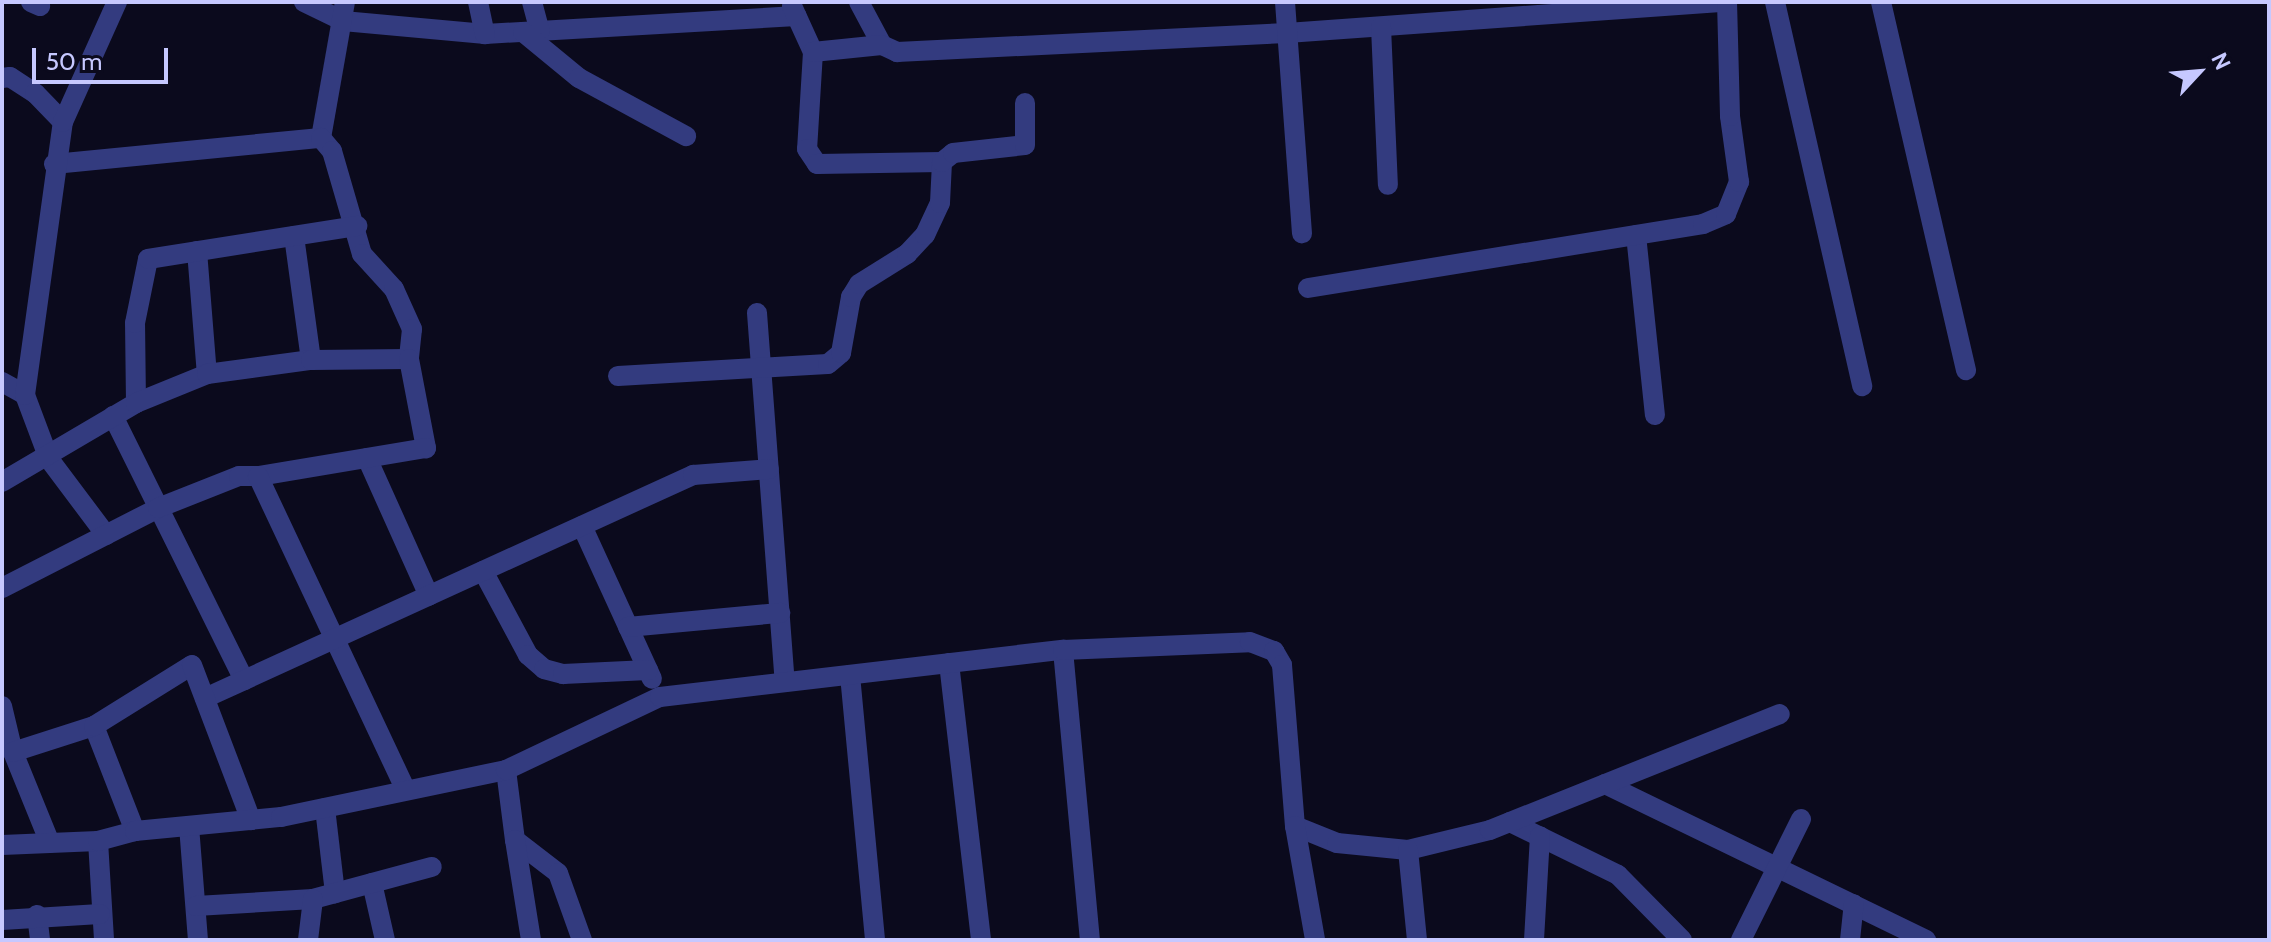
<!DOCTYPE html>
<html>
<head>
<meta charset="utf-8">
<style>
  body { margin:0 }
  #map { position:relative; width:2271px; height:942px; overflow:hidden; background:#0b0a1d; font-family:Cabin,sans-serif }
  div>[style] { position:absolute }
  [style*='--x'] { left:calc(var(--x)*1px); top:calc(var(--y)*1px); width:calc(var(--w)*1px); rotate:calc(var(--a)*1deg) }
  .minor>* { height:20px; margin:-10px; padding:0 10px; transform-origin:10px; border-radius:10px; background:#333b7f }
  span { translate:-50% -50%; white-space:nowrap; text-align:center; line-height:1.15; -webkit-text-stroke:8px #0b0a1d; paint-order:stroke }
  .frame { position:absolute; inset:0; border:4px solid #c6c8ff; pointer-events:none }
  .north { position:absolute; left:2159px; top:32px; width:80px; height:80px; -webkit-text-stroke:6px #0b0a1d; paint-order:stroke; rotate:64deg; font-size:22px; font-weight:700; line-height:32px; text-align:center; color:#c6c8ff }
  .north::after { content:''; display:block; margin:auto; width:28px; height:36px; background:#c6c8ff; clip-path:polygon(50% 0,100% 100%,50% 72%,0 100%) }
  .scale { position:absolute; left:32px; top:48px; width:136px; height:36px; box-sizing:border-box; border:4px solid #c6c8ff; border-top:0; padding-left:10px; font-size:24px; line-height:28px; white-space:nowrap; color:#c6c8ff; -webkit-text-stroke:6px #0b0a1d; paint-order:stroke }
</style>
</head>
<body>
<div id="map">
  <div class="minor">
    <div style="--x:31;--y:2;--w:10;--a:24"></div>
    <div style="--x:304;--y:2;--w:43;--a:26"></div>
    <div style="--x:343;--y:21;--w:143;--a:5.2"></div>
    <div style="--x:485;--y:34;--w:312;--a:-3.3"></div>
    <div style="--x:478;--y:2;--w:33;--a:78"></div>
    <div style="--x:532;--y:2;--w:30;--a:75"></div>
    <div style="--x:859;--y:2;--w:49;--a:61.9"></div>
    <div style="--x:882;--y:45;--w:17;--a:25"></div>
    <div style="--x:897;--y:52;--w:390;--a:-2.8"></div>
    <div style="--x:1287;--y:33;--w:431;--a:-4.1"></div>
    <div style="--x:1285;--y:2;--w:232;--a:85.8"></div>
    <div style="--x:1775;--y:2;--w:394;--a:77.2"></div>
    <div style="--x:1881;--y:2;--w:378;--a:77"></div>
    <div style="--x:792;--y:6;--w:51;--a:65.5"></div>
    <div style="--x:813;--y:52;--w:97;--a:93.5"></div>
    <div style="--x:807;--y:149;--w:18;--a:56"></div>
    <div style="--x:817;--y:164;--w:125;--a:-0.9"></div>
    <div style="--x:1381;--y:27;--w:158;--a:87.5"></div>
    <div style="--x:523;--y:32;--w:72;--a:39.4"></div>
    <div style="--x:579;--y:78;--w:122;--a:28.5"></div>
    <div style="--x:813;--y:52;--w:69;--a:-5.8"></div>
    <div style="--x:2;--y:78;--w:8;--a:-7"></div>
    <div style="--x:10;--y:77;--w:30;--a:33"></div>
    <div style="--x:35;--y:93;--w:40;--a:46"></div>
    <div style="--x:321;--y:138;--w:138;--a:-80"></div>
    <div style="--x:54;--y:164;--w:268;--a:-5.6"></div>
    <div style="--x:321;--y:138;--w:17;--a:50"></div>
    <div style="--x:332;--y:151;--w:107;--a:73.8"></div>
    <div style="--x:362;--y:254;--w:47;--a:47.6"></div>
    <div style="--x:394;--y:289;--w:44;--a:65.8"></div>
    <div style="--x:412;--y:329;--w:30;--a:96"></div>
    <div style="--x:1636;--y:235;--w:181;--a:84"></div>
    <div style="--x:294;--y:236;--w:125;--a:82.2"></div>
    <div style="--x:197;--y:251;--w:123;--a:85.4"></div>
    <div style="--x:1308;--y:288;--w:400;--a:-9.2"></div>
    <div style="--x:1703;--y:224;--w:25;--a:-23"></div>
    <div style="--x:1726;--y:214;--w:35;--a:-68"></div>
    <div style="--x:1739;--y:182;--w:67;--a:-97.8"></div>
    <div style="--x:1730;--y:116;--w:114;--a:-91.5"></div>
    <div style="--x:757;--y:313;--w:370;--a:85.7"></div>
    <div style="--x:618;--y:376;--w:210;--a:-3.3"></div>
    <div style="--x:828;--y:364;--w:17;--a:-40"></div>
    <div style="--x:841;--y:353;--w:57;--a:-79.9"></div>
    <div style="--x:851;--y:297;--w:15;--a:-58"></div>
    <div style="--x:859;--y:284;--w:57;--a:-32"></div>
    <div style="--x:907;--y:254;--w:26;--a:-47"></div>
    <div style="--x:925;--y:235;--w:35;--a:-65"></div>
    <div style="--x:940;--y:203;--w:41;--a:-87.2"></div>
    <div style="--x:942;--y:162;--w:14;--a:-39"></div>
    <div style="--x:953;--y:153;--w:72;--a:-6.3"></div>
    <div style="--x:1025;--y:145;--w:42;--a:-90"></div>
    <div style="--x:2;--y:382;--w:26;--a:29"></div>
    <div style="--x:25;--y:395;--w:68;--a:69.4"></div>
    <div style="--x:49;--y:459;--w:95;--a:53.1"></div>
    <div style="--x:25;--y:395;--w:276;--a:-82.1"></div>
    <div style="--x:63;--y:122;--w:132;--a:-65.8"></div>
    <div style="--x:136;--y:403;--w:80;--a:-90.7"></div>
    <div style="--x:135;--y:323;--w:65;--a:-78.5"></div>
    <div style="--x:148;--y:259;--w:212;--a:-9"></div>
    <div style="--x:113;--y:416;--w:295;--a:63.6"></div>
    <div style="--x:367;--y:458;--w:151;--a:65.8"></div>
    <div style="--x:2;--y:482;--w:156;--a:-30.5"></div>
    <div style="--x:136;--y:403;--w:77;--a:-22.2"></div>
    <div style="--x:207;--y:374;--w:105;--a:-7.7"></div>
    <div style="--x:311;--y:360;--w:98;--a:-0.6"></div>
    <div style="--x:409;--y:359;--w:91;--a:79.2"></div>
    <div style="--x:426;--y:448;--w:170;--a:170.5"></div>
    <div style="--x:582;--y:526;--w:168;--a:65.4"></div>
    <div style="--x:483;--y:571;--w:95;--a:61.8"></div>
    <div style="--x:528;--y:655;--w:21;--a:41"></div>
    <div style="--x:544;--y:669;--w:20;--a:15"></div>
    <div style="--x:563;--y:674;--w:85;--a:-2.7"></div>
    <div style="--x:2;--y:588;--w:175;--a:-27.1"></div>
    <div style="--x:158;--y:508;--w:87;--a:-21.6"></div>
    <div style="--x:239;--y:476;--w:19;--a:0"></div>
    <div style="--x:258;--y:476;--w:347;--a:64.8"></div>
    <div style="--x:628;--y:627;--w:153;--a:-5.3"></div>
    <div style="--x:1063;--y:650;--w:291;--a:84.7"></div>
    <div style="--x:949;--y:663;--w:279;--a:83.4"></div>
    <div style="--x:850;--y:675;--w:266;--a:84.6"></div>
    <div style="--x:205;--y:698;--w:537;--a:-24.56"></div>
    <div style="--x:693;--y:475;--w:76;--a:-4.5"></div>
    <div style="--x:2;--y:706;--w:47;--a:76.6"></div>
    <div style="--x:13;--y:752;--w:98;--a:67.9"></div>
    <div style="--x:94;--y:726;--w:113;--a:68.7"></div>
    <div style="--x:13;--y:752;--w:85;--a:-17.8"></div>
    <div style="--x:94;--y:726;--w:115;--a:-31.9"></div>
    <div style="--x:192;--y:665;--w:166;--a:69.2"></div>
    <div style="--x:506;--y:770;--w:71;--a:82.7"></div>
    <div style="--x:515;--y:840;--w:54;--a:37.5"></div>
    <div style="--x:558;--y:873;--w:71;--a:70.3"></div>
    <div style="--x:1605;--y:784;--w:357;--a:25.9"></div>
    <div style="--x:325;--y:808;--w:86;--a:83.3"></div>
    <div style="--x:1510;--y:822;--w:120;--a:26.1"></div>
    <div style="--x:1618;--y:875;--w:91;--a:45.4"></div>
    <div style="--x:189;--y:826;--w:114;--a:85.5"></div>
    <div style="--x:1295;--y:826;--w:45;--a:22"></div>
    <div style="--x:1337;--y:843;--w:71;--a:5.6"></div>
    <div style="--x:1408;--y:850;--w:84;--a:-13.7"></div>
    <div style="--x:1490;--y:830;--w:312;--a:-21.8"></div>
    <div style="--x:515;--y:840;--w:101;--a:80.9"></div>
    <div style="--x:98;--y:841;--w:99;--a:86.5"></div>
    <div style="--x:2;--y:845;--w:96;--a:-2.4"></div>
    <div style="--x:98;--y:841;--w:38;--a:-15"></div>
    <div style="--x:135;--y:831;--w:147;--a:-5.5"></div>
    <div style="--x:281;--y:817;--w:230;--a:-11.8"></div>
    <div style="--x:506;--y:770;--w:170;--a:-25.4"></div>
    <div style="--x:660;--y:697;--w:406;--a:-6.7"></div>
    <div style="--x:1063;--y:650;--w:187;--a:-2.4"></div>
    <div style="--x:1250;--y:642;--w:26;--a:21"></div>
    <div style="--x:1274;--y:651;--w:16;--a:60"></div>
    <div style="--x:1282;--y:665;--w:162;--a:85.4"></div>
    <div style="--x:1295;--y:826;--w:116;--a:80"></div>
    <div style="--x:1408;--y:850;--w:90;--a:84.3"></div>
    <div style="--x:372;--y:883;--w:58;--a:77.2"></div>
    <div style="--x:196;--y:906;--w:117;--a:-3.4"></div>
    <div style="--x:313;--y:899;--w:123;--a:-15.1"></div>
    <div style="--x:37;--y:915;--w:25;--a:83"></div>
    <div style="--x:2;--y:920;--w:98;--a:-3.5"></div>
    <div style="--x:308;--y:940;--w:41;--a:-83"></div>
    <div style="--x:1534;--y:940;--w:104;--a:-86.7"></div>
    <div style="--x:1741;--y:940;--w:135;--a:-63.6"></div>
    <div style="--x:1850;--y:940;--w:36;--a:-84"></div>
  </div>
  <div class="frame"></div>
  <div class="north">N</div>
  <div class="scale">50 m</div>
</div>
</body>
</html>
